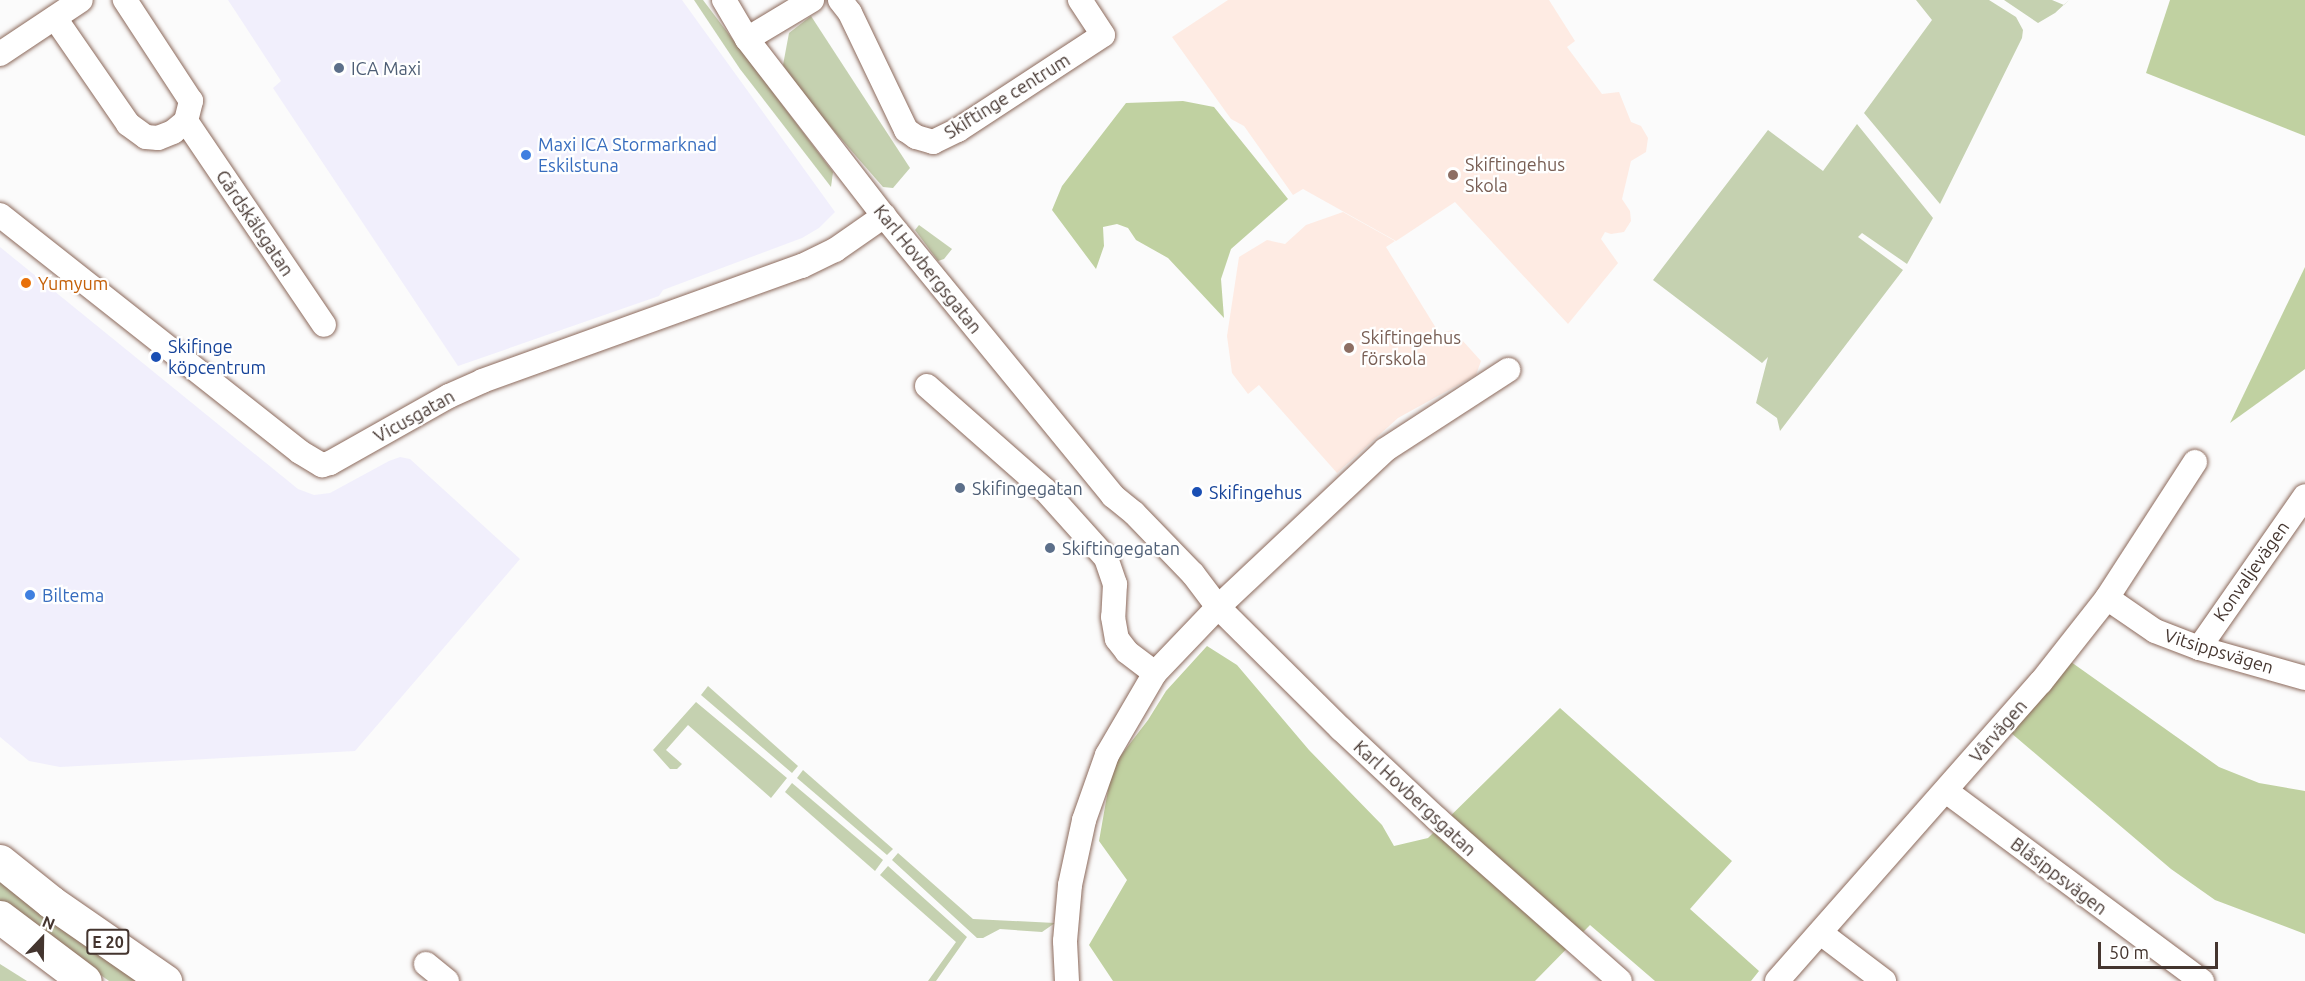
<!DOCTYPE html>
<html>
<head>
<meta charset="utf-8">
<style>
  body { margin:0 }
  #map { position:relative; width:2305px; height:981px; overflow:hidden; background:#fbfbfb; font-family:Ubuntu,sans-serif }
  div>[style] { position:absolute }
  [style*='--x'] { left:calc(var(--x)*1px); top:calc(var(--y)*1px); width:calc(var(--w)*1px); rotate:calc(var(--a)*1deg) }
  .commercial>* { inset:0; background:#f1effc }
  .built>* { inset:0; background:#feebe3 }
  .green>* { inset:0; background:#c5d1b0 }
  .forest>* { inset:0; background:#c0d1a1 }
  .roads { filter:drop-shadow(0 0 2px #8c6a5c) drop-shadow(0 0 2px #8c6a5c) }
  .minor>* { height:24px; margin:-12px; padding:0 12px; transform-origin:12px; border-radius:12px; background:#fff }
  .highway>* { height:33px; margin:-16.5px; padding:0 16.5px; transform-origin:16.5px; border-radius:16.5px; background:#fff }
  .dots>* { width:16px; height:16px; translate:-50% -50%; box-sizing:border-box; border:3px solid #fff; border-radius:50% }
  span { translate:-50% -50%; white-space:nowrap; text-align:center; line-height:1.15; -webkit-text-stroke:4.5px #fff; paint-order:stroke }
  .shield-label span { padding:2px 4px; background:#fff; border:2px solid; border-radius:4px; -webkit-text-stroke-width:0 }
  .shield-label { font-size:16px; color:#44352f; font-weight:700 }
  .service-label { font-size:18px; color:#4e5e75 }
  .left { translate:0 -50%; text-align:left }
  .street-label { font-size:18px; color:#44352f }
  .shop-label { font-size:18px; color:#366cbe }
  .education-label { font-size:18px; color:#785e54 }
  .food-label { font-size:18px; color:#c56008 }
  .transit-label { font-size:18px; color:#164399 }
  .north { position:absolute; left:12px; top:909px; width:60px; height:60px; -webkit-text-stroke:4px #fff; paint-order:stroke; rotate:22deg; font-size:16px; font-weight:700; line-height:24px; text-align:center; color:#44352f }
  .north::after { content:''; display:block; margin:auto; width:21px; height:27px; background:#44352f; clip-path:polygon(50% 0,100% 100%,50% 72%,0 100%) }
  .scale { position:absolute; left:2098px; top:942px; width:120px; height:27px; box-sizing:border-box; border:3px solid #44352f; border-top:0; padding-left:8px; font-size:18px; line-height:21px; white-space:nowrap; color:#44352f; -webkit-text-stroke:4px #fff; paint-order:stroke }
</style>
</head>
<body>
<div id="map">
  <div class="commercial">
    <div style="clip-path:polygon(228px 0,682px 0,835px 212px,819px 228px,802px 238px,663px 290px,659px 296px,458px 366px,273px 88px,281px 81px)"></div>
    <div style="clip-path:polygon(0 247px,298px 489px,314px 495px,330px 493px,389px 461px,400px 457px,410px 459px,520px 559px,355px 751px,60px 767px,29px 761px,0 737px)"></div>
  </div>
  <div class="built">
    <div style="clip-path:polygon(1228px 0,1549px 0,1575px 41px,1567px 47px,1602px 94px,1619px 92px,1631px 122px,1641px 126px,1648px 138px,1646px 152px,1631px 161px,1622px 199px,1630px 211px,1631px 221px,1624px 232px,1611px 234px,1605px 232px,1601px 239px,1618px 263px,1568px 324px,1455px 202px,1396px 241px,1303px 189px,1293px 195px,1244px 126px,1231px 119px,1172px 37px)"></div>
    <div style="clip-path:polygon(1343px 212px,1395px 241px,1386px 247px,1439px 333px,1453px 330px,1481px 361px,1476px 375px,1398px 418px,1337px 473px,1259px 385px,1248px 394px,1232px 373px,1227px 336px,1239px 257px,1267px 240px,1285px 244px,1306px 225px)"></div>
  </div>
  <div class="green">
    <div style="clip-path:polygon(694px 0,703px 0,833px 172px,831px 187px,740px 69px)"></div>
    <div style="clip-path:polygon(1916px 0,1989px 0,2016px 17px,2023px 30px,2022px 38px,1940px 204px,1864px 113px,1932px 20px)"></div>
    <div style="clip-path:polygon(2004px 0,2052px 0,2064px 5px,2069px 0,2055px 13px,2038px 23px)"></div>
    <div style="clip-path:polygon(811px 16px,910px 168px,893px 188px,883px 187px,808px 101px,783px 65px,789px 33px)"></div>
    <div style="clip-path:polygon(1857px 124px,1933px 218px,1907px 264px,1862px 233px,1858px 237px,1903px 270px,1780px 431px,1777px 418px,1756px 403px,1768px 357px,1762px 363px,1653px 280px,1768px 130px,1823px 171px)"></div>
    <div style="clip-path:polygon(919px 225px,952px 249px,944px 259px,938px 261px,915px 230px)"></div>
    <div style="clip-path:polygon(708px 686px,798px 766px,792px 773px,701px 695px)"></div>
    <div style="clip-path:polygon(696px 702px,787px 778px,771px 798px,688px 725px,666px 750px,682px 764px,677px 769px,670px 769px,653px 750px)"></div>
    <div style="clip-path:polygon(803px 770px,893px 849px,887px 855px,797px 778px)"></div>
    <div style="clip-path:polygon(792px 783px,883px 860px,875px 871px,785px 792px)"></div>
    <div style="clip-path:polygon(898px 853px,973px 919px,1055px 923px,1042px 932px,1000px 929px,983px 938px,977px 938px,892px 860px)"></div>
    <div style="clip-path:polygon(888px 866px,967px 937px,936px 981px,928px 981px,956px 942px,880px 875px)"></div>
    <div style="clip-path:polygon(0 876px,143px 981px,109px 981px,0 903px)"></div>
    <div style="clip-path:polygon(0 964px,27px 981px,0 981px)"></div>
  </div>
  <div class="forest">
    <div style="clip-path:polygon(2170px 0,2305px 0,2305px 136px,2146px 73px)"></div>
    <div style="clip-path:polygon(1183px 101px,1214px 107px,1288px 199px,1231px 249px,1221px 279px,1224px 318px,1168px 258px,1136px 240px,1128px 228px,1117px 224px,1103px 227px,1104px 246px,1096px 269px,1052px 210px,1062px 186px,1126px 103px)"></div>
    <div style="clip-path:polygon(2305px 267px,2305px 369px,2230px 423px)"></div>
    <div style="clip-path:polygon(1207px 646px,1237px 665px,1309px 750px,1382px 825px,1394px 846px,1428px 838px,1560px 708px,1732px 861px,1690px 909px,1759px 971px,1751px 981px,1655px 981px,1590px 925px,1535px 981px,1113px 981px,1089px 945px,1127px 880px,1099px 841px,1112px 767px,1148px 720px,1166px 691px)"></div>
    <div style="clip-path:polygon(2064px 657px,2219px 767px,2259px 783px,2305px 791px,2305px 934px,2215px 900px,2171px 869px,2004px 727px)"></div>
  </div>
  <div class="roads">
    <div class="minor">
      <div style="--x:724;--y:0;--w:45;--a:59.5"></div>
      <div style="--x:747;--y:39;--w:224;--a:52.3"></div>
      <div style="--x:884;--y:216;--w:362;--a:50.7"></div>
      <div style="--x:1113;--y:496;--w:27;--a:39"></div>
      <div style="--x:1134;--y:513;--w:85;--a:46"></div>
      <div style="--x:1193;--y:574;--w:41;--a:52.9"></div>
      <div style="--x:1218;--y:607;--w:173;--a:44.8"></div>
      <div style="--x:1341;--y:729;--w:132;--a:43.2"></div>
      <div style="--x:1437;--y:819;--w:244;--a:41.5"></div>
      <div style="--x:840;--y:0;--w:16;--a:52"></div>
      <div style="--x:850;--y:13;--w:130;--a:64.4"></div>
      <div style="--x:906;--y:130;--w:12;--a:35"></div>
      <div style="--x:916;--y:137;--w:18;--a:16"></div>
      <div style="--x:933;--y:142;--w:28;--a:-26"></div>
      <div style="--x:958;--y:130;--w:173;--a:-33.2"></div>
      <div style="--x:1103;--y:35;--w:42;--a:-123.3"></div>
      <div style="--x:55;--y:18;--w:129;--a:55.4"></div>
      <div style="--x:128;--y:124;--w:22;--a:36"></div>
      <div style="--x:146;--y:137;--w:12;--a:5"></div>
      <div style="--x:158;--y:138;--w:16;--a:-22"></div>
      <div style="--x:173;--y:132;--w:17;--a:-40"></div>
      <div style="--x:186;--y:121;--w:21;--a:-76"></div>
      <div style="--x:191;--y:101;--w:121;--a:-123.2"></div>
      <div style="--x:747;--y:39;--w:76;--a:-31"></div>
      <div style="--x:0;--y:54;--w:97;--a:-33.7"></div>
      <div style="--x:186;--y:121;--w:246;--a:55.9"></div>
      <div style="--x:0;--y:215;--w:382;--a:38.3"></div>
      <div style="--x:300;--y:452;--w:26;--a:31"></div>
      <div style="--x:322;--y:465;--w:8;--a:-14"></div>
      <div style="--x:330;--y:463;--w:137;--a:-29.4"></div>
      <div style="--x:449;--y:396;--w:36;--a:-24"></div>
      <div style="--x:482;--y:381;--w:340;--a:-19.8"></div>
      <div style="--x:802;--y:266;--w:37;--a:-26"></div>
      <div style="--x:835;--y:250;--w:60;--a:-34.8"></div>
      <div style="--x:927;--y:386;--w:157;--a:41.4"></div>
      <div style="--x:1045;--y:490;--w:91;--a:48.1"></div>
      <div style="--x:1106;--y:558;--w:28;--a:71"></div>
      <div style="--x:1115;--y:584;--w:33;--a:93"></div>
      <div style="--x:1113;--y:617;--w:22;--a:80"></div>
      <div style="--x:1117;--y:639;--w:16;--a:52"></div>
      <div style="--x:1127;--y:652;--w:35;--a:37"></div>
      <div style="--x:2107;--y:598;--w:58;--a:34.5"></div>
      <div style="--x:2155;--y:631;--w:47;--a:21.1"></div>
      <div style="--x:2199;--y:648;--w:110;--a:15.8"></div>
      <div style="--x:2199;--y:648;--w:185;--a:-55.1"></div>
      <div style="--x:1946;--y:791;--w:319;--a:36.6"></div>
      <div style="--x:1822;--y:934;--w:78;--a:37.2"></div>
      <div style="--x:426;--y:964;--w:27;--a:39"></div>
      <div style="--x:1067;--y:981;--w:40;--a:-92.9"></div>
      <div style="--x:1065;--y:941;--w:56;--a:-84.9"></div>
      <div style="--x:1070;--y:885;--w:66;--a:-77.8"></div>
      <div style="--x:1084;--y:820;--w:69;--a:-70.5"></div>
      <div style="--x:1107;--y:755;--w:95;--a:-59.7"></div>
      <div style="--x:1155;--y:673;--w:91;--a:-46.3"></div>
      <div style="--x:1218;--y:607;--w:229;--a:-43.2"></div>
      <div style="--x:1385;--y:450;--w:147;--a:-33"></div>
      <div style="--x:1777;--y:981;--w:399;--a:-48.6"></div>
      <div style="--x:2041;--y:682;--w:107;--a:-51.8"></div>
      <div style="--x:2107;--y:598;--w:162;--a:-57.1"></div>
    </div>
    <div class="highway">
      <div style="--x:0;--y:861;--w:65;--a:38.8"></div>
      <div style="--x:51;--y:902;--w:139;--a:34.7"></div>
      <div style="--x:0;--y:917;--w:106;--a:37"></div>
    </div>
  </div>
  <div class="dots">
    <div style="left:339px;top:68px;background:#5c6f8a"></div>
    <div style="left:526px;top:155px;background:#3f7fe0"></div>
    <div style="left:1453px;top:175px;background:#8d6e63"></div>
    <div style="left:26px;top:283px;background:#e8710a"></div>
    <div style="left:1349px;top:348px;background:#8d6e63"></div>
    <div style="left:156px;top:357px;background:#1a4fb4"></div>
    <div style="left:960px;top:488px;background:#5c6f8a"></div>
    <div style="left:1197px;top:492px;background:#1a4fb4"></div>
    <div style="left:1050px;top:548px;background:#5c6f8a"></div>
    <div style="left:30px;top:595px;background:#3f7fe0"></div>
  </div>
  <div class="shield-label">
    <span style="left:108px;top:942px">E 20</span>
  </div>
  <div class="service-label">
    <span class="left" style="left:351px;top:68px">ICA Maxi</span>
    <span class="left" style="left:972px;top:488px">Skifingegatan</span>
    <span class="left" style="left:1062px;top:548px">Skiftingegatan</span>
  </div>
  <div class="street-label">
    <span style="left:1007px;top:96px;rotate:-32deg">Skiftinge centrum</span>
    <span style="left:255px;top:223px;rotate:56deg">Gårdskälsgatan</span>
    <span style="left:928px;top:269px;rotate:51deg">Karl Hovbergsgatan</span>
    <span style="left:414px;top:416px;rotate:-29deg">Vicusgatan</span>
    <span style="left:2251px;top:571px;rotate:-55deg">Konvaljevägen</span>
    <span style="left:2219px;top:651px;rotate:17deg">Vitsippsvägen</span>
    <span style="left:1998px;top:731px;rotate:-49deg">Vårvägen</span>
    <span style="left:1415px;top:798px;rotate:43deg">Karl Hovbergsgatan</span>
    <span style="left:2059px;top:876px;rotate:37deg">Blåsippsvägen</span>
  </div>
  <div class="shop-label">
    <span class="left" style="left:538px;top:155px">Maxi ICA Stormarknad<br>Eskilstuna</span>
    <span class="left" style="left:42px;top:595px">Biltema</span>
  </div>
  <div class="education-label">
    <span class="left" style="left:1465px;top:175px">Skiftingehus<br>Skola</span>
    <span class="left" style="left:1361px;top:348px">Skiftingehus<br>förskola</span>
  </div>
  <div class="food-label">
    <span class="left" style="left:38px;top:283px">Yumyum</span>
  </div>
  <div class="transit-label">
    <span class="left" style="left:168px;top:357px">Skifinge<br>köpcentrum</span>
    <span class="left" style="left:1209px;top:492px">Skifingehus</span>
  </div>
  <div class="north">N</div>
  <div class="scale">50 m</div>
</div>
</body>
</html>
